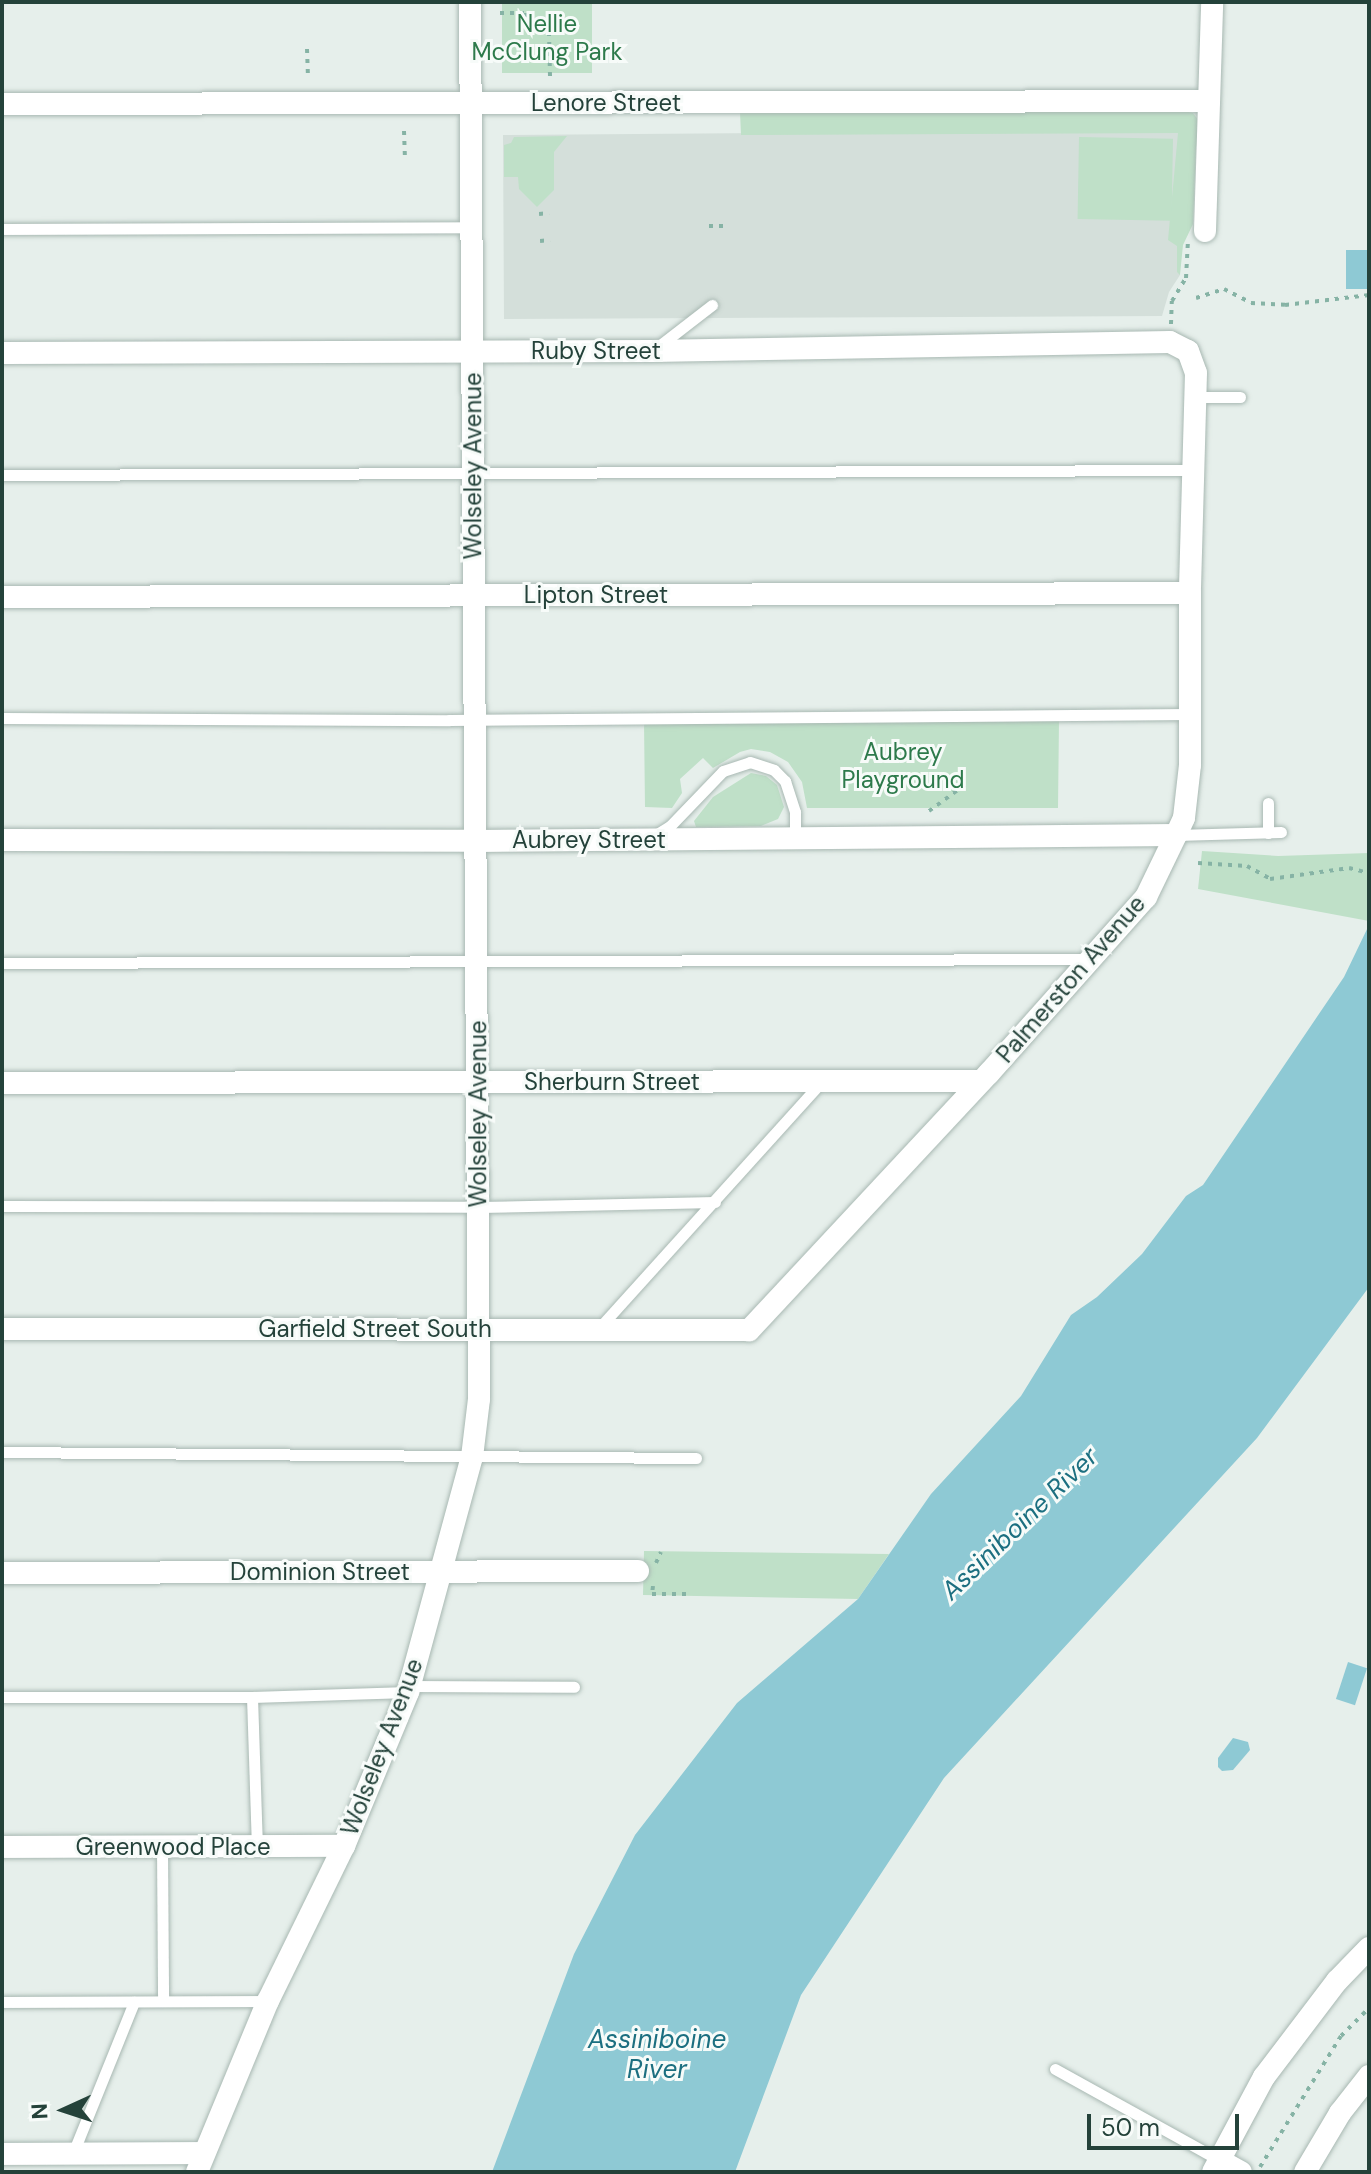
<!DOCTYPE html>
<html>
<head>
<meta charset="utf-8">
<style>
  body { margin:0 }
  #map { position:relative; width:1371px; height:2174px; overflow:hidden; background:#e6efeb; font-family:"DM Sans",sans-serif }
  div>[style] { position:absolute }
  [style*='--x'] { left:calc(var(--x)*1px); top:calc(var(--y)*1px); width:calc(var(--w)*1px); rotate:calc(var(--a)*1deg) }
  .built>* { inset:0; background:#d4dfda }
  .green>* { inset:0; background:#bfe0c8; transform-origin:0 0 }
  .water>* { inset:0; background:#8ec9d4; transform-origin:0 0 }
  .path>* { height:4px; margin-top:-2px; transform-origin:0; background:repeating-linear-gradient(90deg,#86b3a5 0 4px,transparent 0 10px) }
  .roads { filter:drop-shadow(0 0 2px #a8b8b2) drop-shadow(0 0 2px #a8b8b2) }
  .service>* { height:11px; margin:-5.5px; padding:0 5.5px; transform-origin:5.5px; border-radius:5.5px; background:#fff }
  .minor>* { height:22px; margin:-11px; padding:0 11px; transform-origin:11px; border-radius:11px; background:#fff }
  span { translate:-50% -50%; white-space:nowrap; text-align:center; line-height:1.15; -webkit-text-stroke:6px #f7fbf9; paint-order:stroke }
  .park-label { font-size:24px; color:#2d7a4b }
  .street-label { font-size:24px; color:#24423a }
  .water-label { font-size:26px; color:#1c6f80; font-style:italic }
  .frame { position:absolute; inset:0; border:4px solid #24423a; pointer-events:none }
  .north { position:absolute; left:24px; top:2070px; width:80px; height:80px; -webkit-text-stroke:6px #f7fbf9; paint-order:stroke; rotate:267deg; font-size:22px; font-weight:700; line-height:32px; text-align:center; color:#24423a }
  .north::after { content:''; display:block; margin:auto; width:28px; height:36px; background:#24423a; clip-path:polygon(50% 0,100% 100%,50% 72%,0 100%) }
  .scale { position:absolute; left:1087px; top:2114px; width:152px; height:36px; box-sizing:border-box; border:4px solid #24423a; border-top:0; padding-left:10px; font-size:24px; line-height:28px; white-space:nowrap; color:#24423a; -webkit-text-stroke:6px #f7fbf9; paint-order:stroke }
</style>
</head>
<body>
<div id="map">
  <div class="built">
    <div style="clip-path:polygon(1182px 130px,1180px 275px,1169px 292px,1162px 316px,504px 319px,503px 135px)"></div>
  </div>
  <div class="green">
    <div style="left:502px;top:2px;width:90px;height:71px"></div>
    <div style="clip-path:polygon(1184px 111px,1193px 113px,1202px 125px,1202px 139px,1196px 147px,1193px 224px,1183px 245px,1180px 275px,1177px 272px,1177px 246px,1168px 240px,1178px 133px,741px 135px,740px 112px)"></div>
    <div style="clip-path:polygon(567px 136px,554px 152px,554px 190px,537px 207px,519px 189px,518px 177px,504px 177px,504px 145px,511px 143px,514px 137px)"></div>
    <div style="left:1079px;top:137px;width:94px;height:82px;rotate:1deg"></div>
    <div style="clip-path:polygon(1059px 721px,1058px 808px,807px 808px,802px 782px,788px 762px,770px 752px,751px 749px,740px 752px,713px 768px,703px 758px,680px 779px,682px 793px,672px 808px,645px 807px,644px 723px)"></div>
    <div style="clip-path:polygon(751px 773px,766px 776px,777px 785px,784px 807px,778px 819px,761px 826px,696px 827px,694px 821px,713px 797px)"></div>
    <div style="clip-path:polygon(1202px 851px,1278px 856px,1369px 853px,1369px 921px,1198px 889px)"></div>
    <div style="clip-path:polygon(644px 1551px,889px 1554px,858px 1599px,643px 1595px)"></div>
  </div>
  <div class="water">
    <div style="left:1346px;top:250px;width:23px;height:39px"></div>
    <div style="clip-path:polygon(1369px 925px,1369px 1287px,1257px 1438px,944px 1778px,801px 1995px,735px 2172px,492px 2172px,574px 1954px,635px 1835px,737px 1703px,858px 1599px,931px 1494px,1021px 1396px,1071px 1315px,1097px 1297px,1142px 1254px,1186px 1196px,1203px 1185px,1344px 977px)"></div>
    <div style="left:1348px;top:1662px;width:20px;height:39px;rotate:18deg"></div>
    <div style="clip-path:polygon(1233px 1738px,1248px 1742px,1250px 1750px,1233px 1770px,1222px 1771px,1218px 1767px,1218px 1758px)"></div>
  </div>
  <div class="path">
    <div style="--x:500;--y:13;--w:25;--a:0"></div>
    <div style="--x:525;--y:13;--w:9;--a:84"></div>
    <div style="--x:526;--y:22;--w:20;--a:6"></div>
    <div style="--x:546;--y:24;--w:9;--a:69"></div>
    <div style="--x:549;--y:32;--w:44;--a:88.7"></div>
    <div style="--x:307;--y:49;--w:28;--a:88"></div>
    <div style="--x:404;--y:131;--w:25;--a:88"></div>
    <div style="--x:539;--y:214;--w:10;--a:-6"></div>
    <div style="--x:709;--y:226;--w:16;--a:0"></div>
    <div style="--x:540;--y:241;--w:10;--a:-6"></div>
    <div style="--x:1196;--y:298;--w:29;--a:-18"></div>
    <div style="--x:1224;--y:289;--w:30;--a:27"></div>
    <div style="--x:1251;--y:303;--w:34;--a:3"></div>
    <div style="--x:1285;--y:305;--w:85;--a:-6.8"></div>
    <div style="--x:1171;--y:324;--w:23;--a:-88"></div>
    <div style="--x:1172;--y:301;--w:27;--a:-59"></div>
    <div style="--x:1186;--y:278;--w:37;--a:-87"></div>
    <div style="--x:929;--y:811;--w:46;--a:-36.1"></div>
    <div style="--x:1198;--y:863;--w:49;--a:3.5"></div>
    <div style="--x:1247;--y:866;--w:26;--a:29"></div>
    <div style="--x:1270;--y:879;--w:80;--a:-7.9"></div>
    <div style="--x:1349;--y:868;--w:21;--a:14"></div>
    <div style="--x:656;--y:1563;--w:12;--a:-66"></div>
    <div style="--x:653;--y:1586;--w:8;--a:97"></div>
    <div style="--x:652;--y:1594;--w:35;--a:0"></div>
    <div style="--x:1260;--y:2167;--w:154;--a:-58.3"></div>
    <div style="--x:1341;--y:2036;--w:40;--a:-45"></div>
  </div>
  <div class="roads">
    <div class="service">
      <div style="--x:2;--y:229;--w:470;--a:-0.2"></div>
      <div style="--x:655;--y:349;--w:72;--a:-37.7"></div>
      <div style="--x:1195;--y:397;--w:45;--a:0"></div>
      <div style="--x:2;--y:475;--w:1191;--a:-0.24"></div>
      <div style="--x:2;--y:718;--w:447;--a:0.3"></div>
      <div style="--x:449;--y:720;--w:741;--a:-0.46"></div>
      <div style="--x:1268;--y:803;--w:30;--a:90"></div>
      <div style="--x:1176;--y:835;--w:105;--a:-1.6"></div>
      <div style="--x:654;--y:836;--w:19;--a:-32"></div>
      <div style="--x:670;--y:826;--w:76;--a:-46.1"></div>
      <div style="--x:723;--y:771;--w:28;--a:-18"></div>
      <div style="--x:750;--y:762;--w:25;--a:18"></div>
      <div style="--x:774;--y:770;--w:16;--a:45"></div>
      <div style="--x:785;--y:781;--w:33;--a:72"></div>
      <div style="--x:795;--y:812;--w:26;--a:90"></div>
      <div style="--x:2;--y:963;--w:1085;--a:-0.21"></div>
      <div style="--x:2;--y:1206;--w:477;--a:0.1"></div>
      <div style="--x:479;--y:1207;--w:236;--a:-1.2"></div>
      <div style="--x:599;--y:1328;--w:331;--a:-47.9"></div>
      <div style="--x:2;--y:1452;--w:694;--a:0.5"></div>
      <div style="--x:409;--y:1686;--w:165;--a:0.3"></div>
      <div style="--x:2;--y:1697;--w:250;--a:0"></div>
      <div style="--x:252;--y:1697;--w:156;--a:-1.8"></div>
      <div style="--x:252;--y:1697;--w:150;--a:88.1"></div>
      <div style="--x:162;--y:1846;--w:155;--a:89.6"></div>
      <div style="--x:2;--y:2002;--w:266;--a:-0.2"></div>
      <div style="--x:1055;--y:2069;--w:188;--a:29"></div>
      <div style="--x:73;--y:2153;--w:163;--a:-68"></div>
    </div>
    <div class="minor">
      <div style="--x:2;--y:104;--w:1207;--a:-0.14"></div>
      <div style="--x:1205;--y:231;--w:229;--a:-88.2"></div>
      <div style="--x:2;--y:353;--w:650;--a:-0.18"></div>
      <div style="--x:652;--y:351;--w:518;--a:-1"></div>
      <div style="--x:1170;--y:342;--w:20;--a:27"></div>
      <div style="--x:1188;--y:351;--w:23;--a:70"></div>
      <div style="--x:1196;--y:373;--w:220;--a:91.6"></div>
      <div style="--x:1190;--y:593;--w:172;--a:90"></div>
      <div style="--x:1190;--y:765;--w:53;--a:96.5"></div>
      <div style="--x:1184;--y:818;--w:19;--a:115"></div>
      <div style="--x:1176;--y:835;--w:69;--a:115.8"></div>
      <div style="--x:1146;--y:897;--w:236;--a:131.7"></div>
      <div style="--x:989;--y:1073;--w:352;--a:133"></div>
      <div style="--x:749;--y:1330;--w:747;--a:-179.92"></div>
      <div style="--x:2;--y:597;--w:1188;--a:-0.19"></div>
      <div style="--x:2;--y:840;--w:474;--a:0.1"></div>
      <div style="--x:476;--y:841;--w:700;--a:-0.49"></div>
      <div style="--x:2;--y:1083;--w:979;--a:-0.12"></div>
      <div style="--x:2;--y:1573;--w:636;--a:-0.18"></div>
      <div style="--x:2;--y:1847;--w:342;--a:-0.2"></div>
      <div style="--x:2;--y:2154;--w:200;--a:-0.3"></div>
      <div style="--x:1219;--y:2160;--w:25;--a:29"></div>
      <div style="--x:197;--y:2172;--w:185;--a:-67.5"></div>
      <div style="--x:268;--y:2001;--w:173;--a:-63.9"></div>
      <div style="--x:344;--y:1846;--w:167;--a:-67.4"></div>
      <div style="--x:408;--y:1692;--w:244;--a:-74.8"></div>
      <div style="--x:472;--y:1457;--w:58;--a:-83.1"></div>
      <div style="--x:479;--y:1399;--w:1397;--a:-90.37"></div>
      <div style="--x:1213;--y:2172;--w:108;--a:-61.8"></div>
      <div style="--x:1264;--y:2077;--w:121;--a:-52.8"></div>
      <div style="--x:1337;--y:1981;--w:46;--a:-45.9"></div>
      <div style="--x:1305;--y:2172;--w:69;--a:-59.3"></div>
      <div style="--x:1340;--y:2113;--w:47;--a:-51.9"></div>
    </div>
  </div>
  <div class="park-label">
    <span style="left:547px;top:38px">Nellie<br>McClung Park</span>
    <span style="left:903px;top:766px">Aubrey<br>Playground</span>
  </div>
  <div class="street-label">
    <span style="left:606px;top:103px">Lenore Street</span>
    <span style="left:596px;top:351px">Ruby Street</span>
    <span style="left:473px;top:466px;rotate:-90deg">Wolseley Avenue</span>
    <span style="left:596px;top:595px">Lipton Street</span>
    <span style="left:589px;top:840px">Aubrey Street</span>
    <span style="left:1071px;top:979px;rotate:-49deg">Palmerston Avenue</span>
    <span style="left:612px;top:1082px">Sherburn Street</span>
    <span style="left:478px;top:1114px;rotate:-90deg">Wolseley Avenue</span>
    <span style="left:375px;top:1329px">Garfield Street South</span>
    <span style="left:320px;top:1572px">Dominion Street</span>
    <span style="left:382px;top:1747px;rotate:-69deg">Wolseley Avenue</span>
    <span style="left:173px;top:1847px">Greenwood Place</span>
  </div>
  <div class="water-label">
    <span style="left:1020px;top:1524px;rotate:-44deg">Assiniboine River</span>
    <span style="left:657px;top:2055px">Assiniboine<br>River</span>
  </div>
  <div class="frame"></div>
  <div class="north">N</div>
  <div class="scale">50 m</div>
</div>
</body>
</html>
